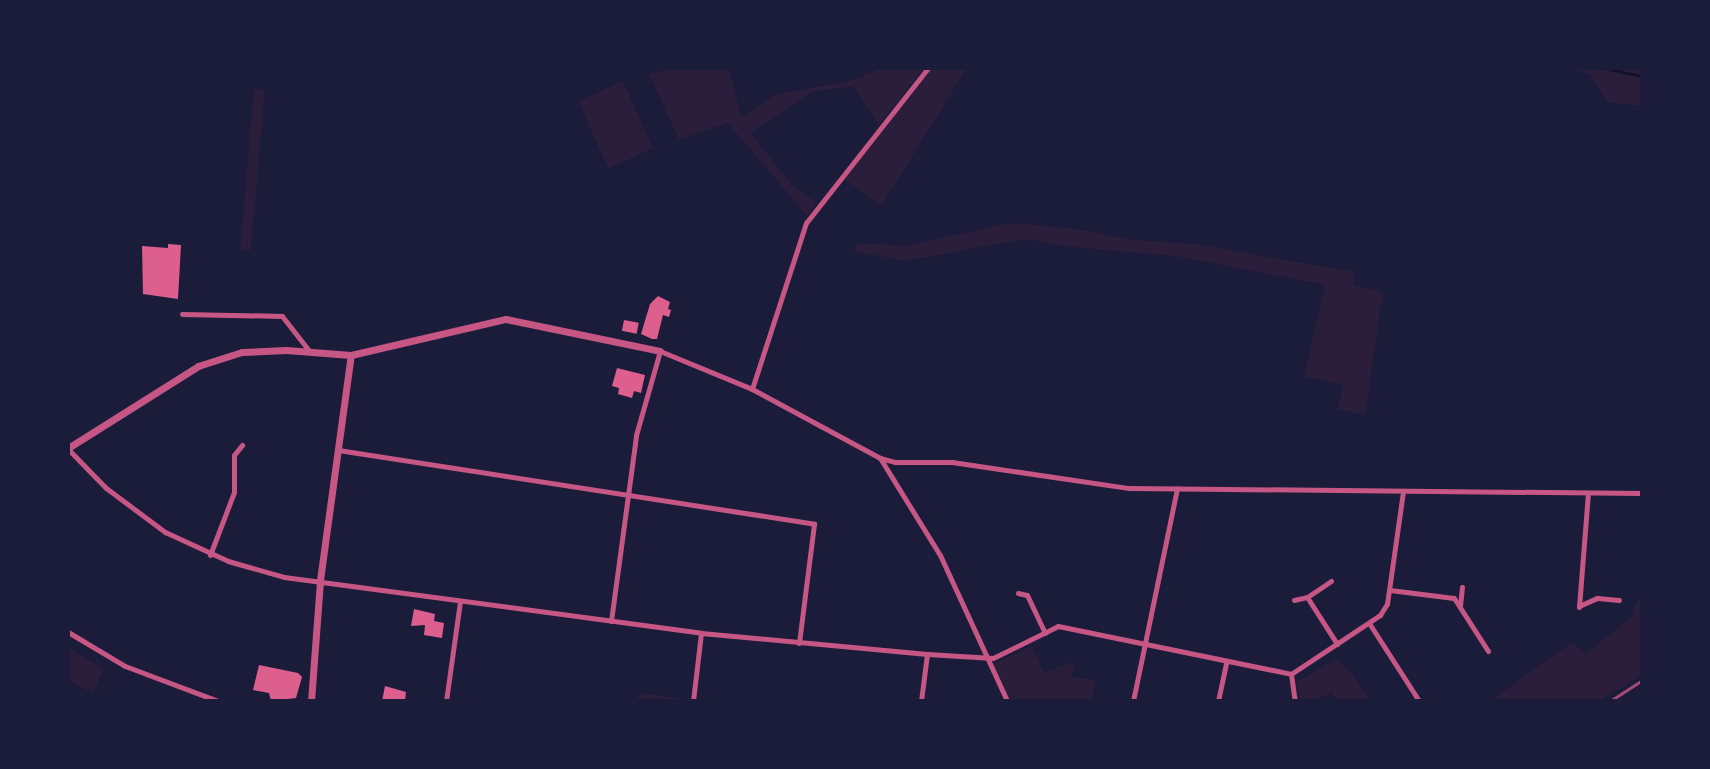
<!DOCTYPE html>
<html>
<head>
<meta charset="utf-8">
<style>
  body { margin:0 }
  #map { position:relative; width:1710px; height:769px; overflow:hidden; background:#1b1b3a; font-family:"Varela Round",sans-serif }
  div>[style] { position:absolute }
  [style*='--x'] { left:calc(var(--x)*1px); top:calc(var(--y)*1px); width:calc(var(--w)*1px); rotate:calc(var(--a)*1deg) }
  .green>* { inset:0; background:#2a1e3b; transform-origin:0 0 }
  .stream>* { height:3px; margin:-1.5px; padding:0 1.5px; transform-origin:1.5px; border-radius:1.5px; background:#12122b }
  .building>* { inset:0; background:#dd5f8e; transform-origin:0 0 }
  .minor>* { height:5px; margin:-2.5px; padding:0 2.5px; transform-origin:2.5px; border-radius:2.5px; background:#c65784 }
  .tertiary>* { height:7px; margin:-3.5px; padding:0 3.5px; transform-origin:3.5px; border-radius:3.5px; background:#c65784 }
  .rail>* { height:3px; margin:-1.5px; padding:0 1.5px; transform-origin:1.5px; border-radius:1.5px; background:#a44b75 }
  span { translate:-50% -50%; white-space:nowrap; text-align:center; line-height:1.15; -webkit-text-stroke:7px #1b1b3a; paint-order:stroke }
  .frame { position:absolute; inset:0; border:70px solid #1b1b3a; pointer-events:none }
</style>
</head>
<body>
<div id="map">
  <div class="green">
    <div style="clip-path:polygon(672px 68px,729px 68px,741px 117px,777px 94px,854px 80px,882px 68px,924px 68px,879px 125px,853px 86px,813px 92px,750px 133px,792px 185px,817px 203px,807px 216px,728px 123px,679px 140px,649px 74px)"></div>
    <div style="clip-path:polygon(932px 68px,967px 68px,881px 207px,845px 179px)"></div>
    <div style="clip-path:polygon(1567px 68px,1642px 68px,1642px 106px,1607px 102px,1590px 74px)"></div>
    <div style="left:623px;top:81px;width:74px;height:49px;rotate:66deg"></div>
    <div style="left:254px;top:89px;width:11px;height:161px;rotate:5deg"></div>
    <div style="clip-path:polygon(1010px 223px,1070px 228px,1134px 240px,1195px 244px,1355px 272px,1354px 285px,1383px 292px,1365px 415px,1338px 409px,1343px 384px,1304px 377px,1325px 285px,1175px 256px,1071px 247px,1025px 239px,905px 261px,853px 251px,858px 243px,906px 246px)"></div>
    <div style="clip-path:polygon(1642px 597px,1642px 674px,1636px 678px,1600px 701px,1490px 701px,1571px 643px,1586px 653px,1634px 615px,1635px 603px)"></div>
    <div style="clip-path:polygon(1032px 646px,1044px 673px,1074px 661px,1072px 676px,1095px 681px,1091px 701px,1011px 701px,993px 664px)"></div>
    <div style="clip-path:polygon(68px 648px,104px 669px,93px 693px,68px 681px)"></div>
    <div style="clip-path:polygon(1335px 659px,1350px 671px,1370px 701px,1337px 701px,1332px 692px,1314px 701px,1300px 701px,1297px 682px)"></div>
    <div style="clip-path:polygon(639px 693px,686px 699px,686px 701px,637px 701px)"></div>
  </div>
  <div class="stream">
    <div style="--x:1604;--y:68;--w:39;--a:12"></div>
  </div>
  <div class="building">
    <div style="clip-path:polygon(168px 244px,181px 245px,178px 299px,143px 294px,142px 246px,168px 248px)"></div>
    <div style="clip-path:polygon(658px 296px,670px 302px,668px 309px,671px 310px,669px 317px,663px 315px,657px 339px,652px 339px,641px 334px,650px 304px)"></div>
    <div style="left:624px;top:320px;width:15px;height:11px;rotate:11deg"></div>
    <div style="clip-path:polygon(617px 368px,645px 375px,641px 393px,634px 391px,632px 398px,618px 394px,619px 388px,612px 386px)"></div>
    <div style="clip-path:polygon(414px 609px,435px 614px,434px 621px,444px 623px,442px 638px,424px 635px,425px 625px,411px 626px)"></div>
    <div style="clip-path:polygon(259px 665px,298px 673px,302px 677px,296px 698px,271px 701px,269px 693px,253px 690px)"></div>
    <div style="clip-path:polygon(385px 686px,406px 692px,405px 701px,382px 701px)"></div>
  </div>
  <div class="minor">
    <div style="--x:182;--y:314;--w:100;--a:1.1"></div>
    <div style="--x:282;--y:316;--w:46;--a:52.1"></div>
    <div style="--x:752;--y:389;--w:175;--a:-72"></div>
    <div style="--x:806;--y:223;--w:197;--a:-51.8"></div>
    <div style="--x:68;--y:449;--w:54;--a:45.7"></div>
    <div style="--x:106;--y:488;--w:74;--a:36.7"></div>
    <div style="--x:165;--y:532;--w:69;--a:24.7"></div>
    <div style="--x:228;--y:561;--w:58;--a:15.9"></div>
    <div style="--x:284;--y:577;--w:421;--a:7.6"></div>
    <div style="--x:701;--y:633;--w:227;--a:5.3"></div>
    <div style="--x:927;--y:654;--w:66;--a:3.5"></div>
    <div style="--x:993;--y:658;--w:72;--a:-26.2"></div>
    <div style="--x:1058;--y:626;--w:238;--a:11.6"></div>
    <div style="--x:1291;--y:674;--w:107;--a:-33.5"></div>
    <div style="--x:1380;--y:615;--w:13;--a:-58"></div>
    <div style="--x:1387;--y:604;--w:114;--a:-81.9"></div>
    <div style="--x:338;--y:450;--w:482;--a:8.8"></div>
    <div style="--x:814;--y:524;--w:120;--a:97.2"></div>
    <div style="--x:880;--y:458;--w:114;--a:58.3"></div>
    <div style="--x:940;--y:555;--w:161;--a:65.3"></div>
    <div style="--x:210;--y:555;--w:67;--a:-69.1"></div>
    <div style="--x:234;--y:492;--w:37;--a:-90"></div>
    <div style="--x:234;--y:455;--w:13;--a:-51"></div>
    <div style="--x:1331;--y:581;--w:29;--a:146"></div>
    <div style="--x:1307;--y:597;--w:56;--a:57.4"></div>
    <div style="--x:1390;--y:590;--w:64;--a:7.1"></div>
    <div style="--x:1454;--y:598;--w:63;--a:57.3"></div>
    <div style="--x:1018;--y:593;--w:9;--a:13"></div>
    <div style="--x:1027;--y:595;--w:42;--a:64.7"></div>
    <div style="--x:1294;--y:600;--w:13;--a:-13"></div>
    <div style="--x:1460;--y:606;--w:19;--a:-84"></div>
    <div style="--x:1579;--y:606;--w:20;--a:-24"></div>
    <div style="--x:1597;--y:598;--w:22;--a:5"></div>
    <div style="--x:1579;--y:607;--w:114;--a:-85.5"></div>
    <div style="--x:611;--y:621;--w:188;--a:-82.3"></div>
    <div style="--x:636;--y:435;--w:87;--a:-74.1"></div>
    <div style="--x:660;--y:351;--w:100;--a:22.4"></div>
    <div style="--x:752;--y:389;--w:145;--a:28.3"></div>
    <div style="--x:880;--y:458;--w:16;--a:15"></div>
    <div style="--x:895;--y:462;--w:57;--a:0"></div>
    <div style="--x:952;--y:462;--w:179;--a:8.4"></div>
    <div style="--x:1129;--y:488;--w:513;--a:0.56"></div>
    <div style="--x:1369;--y:623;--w:93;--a:57.3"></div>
    <div style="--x:68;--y:632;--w:66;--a:30.8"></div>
    <div style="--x:125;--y:666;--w:99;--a:20.6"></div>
    <div style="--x:1291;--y:674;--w:27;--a:82"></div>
    <div style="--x:446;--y:701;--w:101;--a:-82"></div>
    <div style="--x:693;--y:701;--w:68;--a:-83.3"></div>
    <div style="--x:921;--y:701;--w:47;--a:-82.7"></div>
    <div style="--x:1133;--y:701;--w:217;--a:-78.3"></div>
    <div style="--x:1218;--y:701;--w:40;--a:-78"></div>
  </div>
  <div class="tertiary">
    <div style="--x:68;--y:448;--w:154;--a:-32.2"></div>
    <div style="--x:198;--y:366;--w:46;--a:-17.7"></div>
    <div style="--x:242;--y:352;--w:44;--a:-2.6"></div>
    <div style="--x:286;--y:350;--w:65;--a:4.4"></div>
    <div style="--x:351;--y:355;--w:159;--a:-13.1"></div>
    <div style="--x:506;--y:319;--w:157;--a:11.7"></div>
    <div style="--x:311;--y:701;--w:121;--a:-85.7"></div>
    <div style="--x:320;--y:580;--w:227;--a:-82.2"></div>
  </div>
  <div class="rail">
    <div style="--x:1610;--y:701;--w:38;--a:-33"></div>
  </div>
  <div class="frame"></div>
</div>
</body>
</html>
